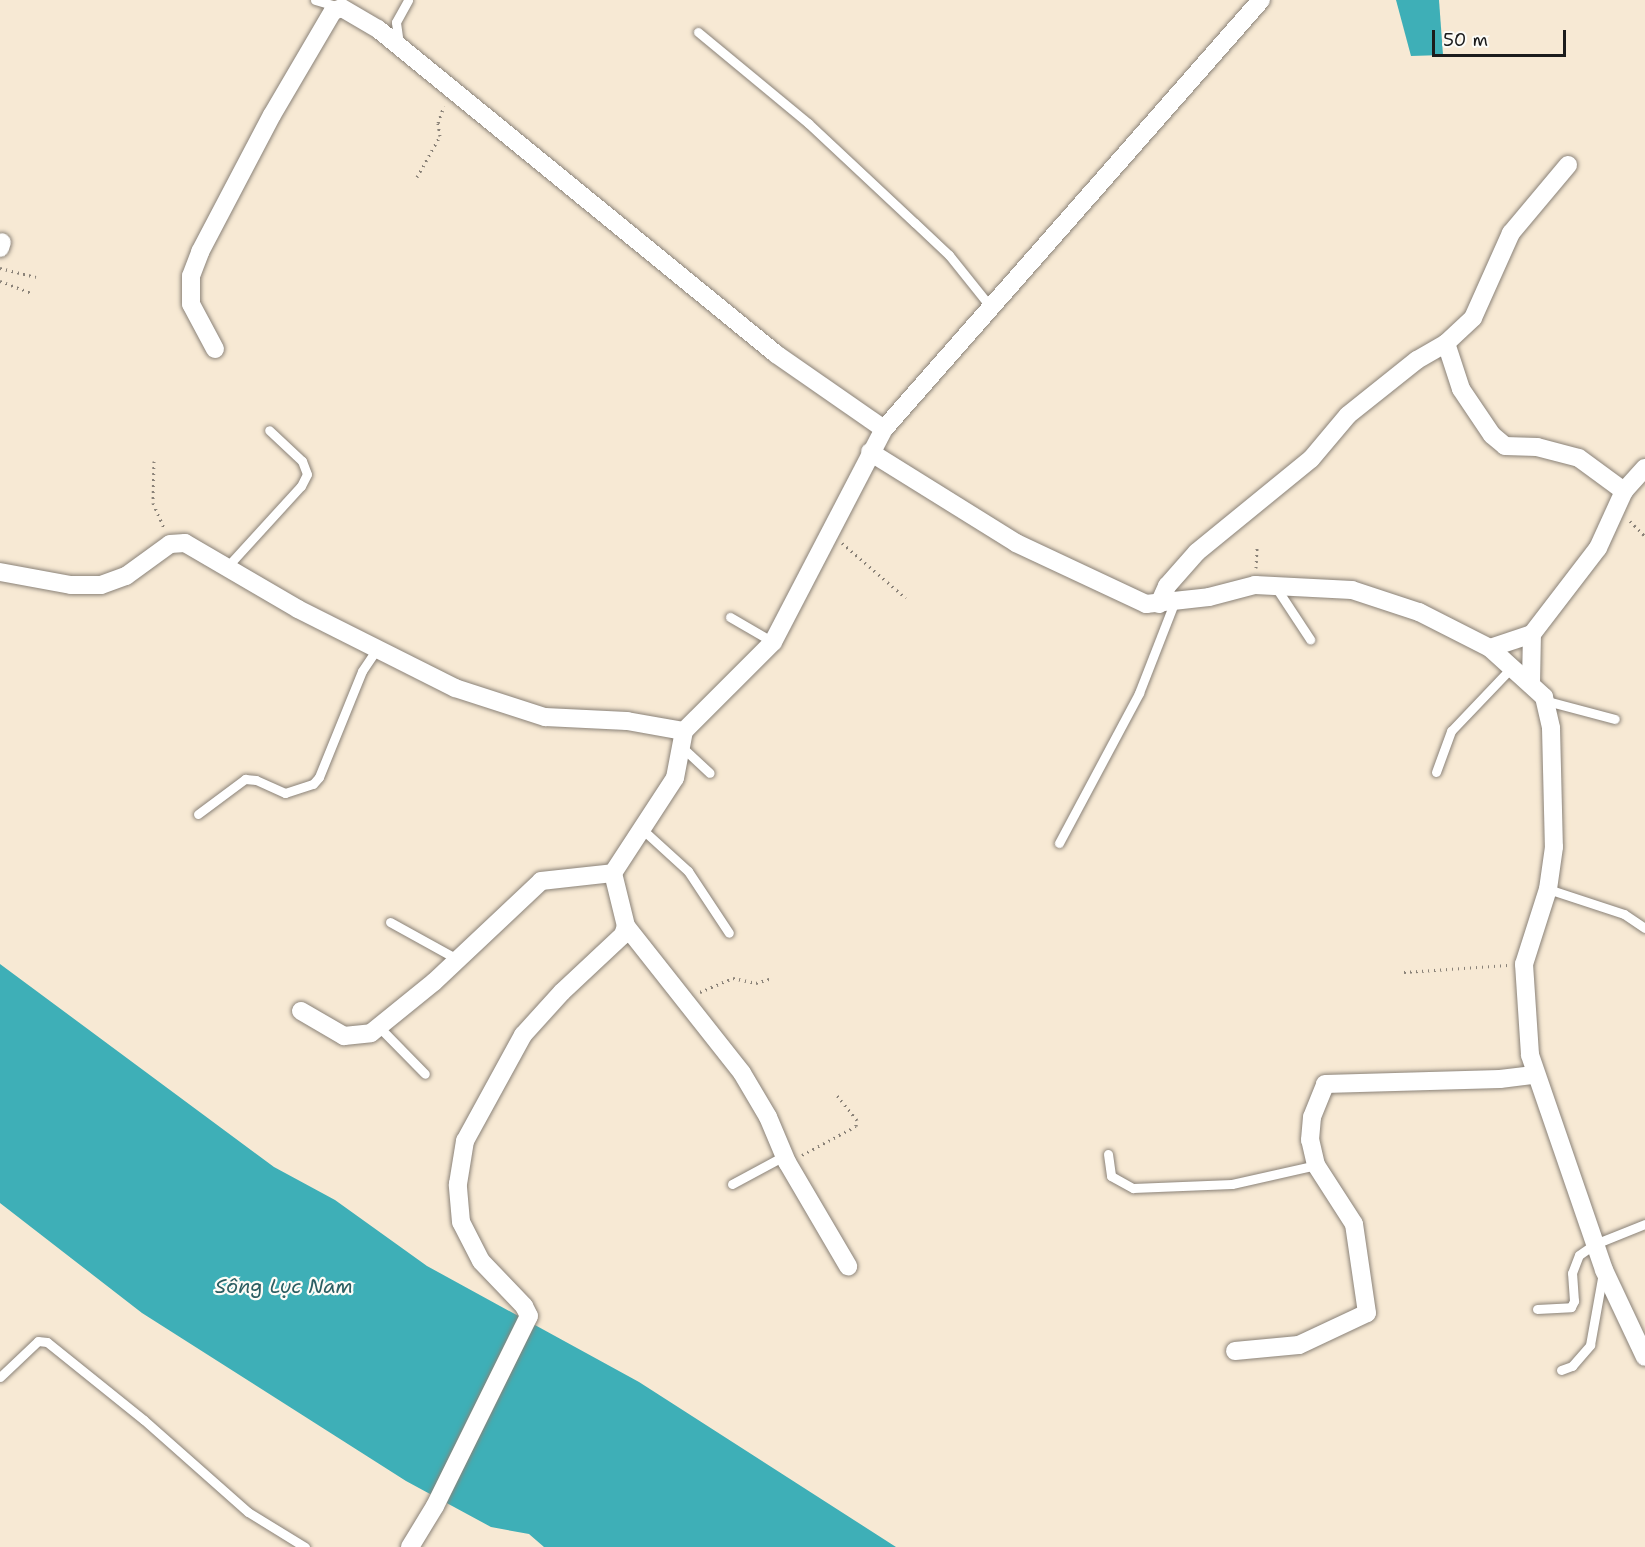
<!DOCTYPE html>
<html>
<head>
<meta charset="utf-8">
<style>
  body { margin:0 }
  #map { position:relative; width:1645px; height:1547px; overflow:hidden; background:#f7e9d4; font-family:"Shantell Sans",sans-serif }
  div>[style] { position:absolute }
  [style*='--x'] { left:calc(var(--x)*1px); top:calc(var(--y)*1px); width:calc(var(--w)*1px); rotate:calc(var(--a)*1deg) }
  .water>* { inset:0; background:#3eafb7 }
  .path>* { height:3px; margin-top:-1.5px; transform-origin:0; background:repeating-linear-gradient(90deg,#8a8278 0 1.5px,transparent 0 6px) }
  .roads { filter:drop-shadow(0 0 2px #8a8278) drop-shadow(0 0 2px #8a8278) }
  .service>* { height:9px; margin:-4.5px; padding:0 4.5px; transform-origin:4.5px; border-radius:4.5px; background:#fff }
  .minor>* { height:18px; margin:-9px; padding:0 9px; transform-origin:9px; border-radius:9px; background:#fff }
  span { translate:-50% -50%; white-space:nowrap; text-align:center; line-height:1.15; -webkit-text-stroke:4.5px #fdfcf7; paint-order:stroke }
  .water-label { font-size:20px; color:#2b5e62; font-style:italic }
  .scale { position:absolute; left:1432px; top:30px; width:134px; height:27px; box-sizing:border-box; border:3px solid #1c1c1c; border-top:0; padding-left:8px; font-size:18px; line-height:21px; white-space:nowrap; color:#1c1c1c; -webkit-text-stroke:4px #fdfcf7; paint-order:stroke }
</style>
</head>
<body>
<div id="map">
  <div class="water">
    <div style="clip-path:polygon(1396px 0,1439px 0,1443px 55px,1411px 56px)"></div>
    <div style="clip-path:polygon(0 964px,274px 1167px,335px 1200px,427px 1266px,639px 1382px,896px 1547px,544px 1547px,529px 1534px,491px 1527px,406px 1481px,142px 1313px,0 1203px)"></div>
  </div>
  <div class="path">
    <div style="--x:417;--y:177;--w:47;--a:-60.7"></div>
    <div style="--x:440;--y:136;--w:13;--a:-99"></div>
    <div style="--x:438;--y:123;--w:18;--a:-71"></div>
    <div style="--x:0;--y:268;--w:37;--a:14"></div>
    <div style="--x:0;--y:281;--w:34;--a:21"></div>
    <div style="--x:154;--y:461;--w:42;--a:91.4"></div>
    <div style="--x:153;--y:503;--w:27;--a:66"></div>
    <div style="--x:1630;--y:521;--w:21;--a:45"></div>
    <div style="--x:842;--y:543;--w:84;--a:40.7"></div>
    <div style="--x:1256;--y:568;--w:21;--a:-87"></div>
    <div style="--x:1404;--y:972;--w:104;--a:-3.9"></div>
    <div style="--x:700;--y:992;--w:36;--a:-23"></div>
    <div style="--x:733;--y:978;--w:24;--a:12"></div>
    <div style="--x:756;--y:983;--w:14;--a:-17"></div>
    <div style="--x:802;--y:1155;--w:61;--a:-28.2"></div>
    <div style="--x:856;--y:1126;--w:6;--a:-81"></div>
    <div style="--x:857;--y:1120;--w:32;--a:-129"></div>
  </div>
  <div class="roads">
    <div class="service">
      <div style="--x:315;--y:0;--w:25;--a:16"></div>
      <div style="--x:698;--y:32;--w:143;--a:39.6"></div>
      <div style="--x:808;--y:123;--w:146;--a:43.1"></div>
      <div style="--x:915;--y:223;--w:47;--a:43.3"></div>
      <div style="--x:949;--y:255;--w:64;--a:51.3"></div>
      <div style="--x:399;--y:44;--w:22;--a:-98"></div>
      <div style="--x:396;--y:22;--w:25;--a:-61"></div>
      <div style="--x:226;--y:568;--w:111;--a:-47.6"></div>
      <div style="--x:301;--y:486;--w:13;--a:-63"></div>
      <div style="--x:307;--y:474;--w:14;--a:-111"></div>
      <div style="--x:302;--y:461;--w:45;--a:-136.8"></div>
      <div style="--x:1275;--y:586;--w:64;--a:56.6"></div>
      <div style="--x:730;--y:617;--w:50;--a:30.2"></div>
      <div style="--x:1547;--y:701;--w:70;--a:14.8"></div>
      <div style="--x:684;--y:749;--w:35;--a:43"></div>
      <div style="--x:1436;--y:772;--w:44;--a:-69.9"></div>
      <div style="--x:1451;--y:731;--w:88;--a:-46.4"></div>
      <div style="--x:198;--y:814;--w:59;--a:-36.7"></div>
      <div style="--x:245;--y:779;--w:11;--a:5"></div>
      <div style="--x:256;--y:780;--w:32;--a:24"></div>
      <div style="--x:285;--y:793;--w:29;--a:-18"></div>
      <div style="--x:313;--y:784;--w:9;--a:-49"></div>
      <div style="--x:319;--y:777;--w:114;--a:-67.9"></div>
      <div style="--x:362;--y:671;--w:25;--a:-56"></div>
      <div style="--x:643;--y:830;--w:61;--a:42.3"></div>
      <div style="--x:688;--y:871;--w:74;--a:56.5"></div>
      <div style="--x:1059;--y:843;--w:170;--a:-61.9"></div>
      <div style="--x:1139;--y:693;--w:97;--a:-68.7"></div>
      <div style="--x:1548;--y:889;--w:80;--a:18.2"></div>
      <div style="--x:1624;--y:914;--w:25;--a:34"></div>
      <div style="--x:390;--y:922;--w:77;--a:28.9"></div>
      <div style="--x:380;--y:1028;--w:64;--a:45.6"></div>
      <div style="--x:1108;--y:1154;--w:22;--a:82"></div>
      <div style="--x:1111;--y:1176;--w:25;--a:29"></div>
      <div style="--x:1133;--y:1188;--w:99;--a:-2.3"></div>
      <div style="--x:1232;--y:1184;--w:86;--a:-12.7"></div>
      <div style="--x:732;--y:1184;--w:59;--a:-28.3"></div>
      <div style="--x:1537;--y:1309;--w:34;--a:-3"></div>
      <div style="--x:1571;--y:1307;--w:7;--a:-63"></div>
      <div style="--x:1574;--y:1301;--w:28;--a:-94"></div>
      <div style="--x:1572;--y:1273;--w:19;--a:-69"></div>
      <div style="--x:1579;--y:1255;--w:19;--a:-35"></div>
      <div style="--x:1595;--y:1244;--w:54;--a:-21.8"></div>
      <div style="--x:1561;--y:1370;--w:12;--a:-20"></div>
      <div style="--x:1572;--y:1366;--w:28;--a:-49"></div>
      <div style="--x:1590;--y:1345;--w:73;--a:-79.8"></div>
      <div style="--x:0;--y:1377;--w:52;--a:-43.5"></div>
      <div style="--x:38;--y:1341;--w:9;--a:6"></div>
      <div style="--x:47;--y:1342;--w:124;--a:38.8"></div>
      <div style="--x:144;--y:1420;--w:139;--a:41.5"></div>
      <div style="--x:248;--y:1512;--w:67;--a:31.6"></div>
    </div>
    <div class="minor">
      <div style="--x:1568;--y:165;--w:89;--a:130"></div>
      <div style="--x:1511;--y:233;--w:93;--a:114.1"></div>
      <div style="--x:1473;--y:318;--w:37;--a:137"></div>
      <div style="--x:1446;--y:343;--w:48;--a:71.9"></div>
      <div style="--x:1461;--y:389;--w:55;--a:56"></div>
      <div style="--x:1492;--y:435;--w:17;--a:40"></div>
      <div style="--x:1505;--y:446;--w:32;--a:2"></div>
      <div style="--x:1537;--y:447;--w:43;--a:14.7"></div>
      <div style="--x:1579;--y:458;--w:56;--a:36.3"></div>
      <div style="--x:0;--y:248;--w:6;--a:-72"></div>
      <div style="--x:215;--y:349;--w:51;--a:-118.1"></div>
      <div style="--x:191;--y:304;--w:28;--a:-90"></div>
      <div style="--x:191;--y:276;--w:26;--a:-69"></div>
      <div style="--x:200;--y:252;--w:155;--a:-62.3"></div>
      <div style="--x:272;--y:115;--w:121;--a:-59.6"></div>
      <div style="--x:333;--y:11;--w:9;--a:-18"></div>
      <div style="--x:342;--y:8;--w:42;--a:30.3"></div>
      <div style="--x:378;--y:29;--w:514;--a:39.23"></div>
      <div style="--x:776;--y:354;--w:131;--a:34.8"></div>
      <div style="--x:870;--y:452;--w:172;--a:31.9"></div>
      <div style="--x:1016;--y:543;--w:144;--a:25.1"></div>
      <div style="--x:1146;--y:604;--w:63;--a:-6.3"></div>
      <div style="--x:1209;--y:597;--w:48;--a:-14.6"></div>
      <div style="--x:1255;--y:585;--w:97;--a:3"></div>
      <div style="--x:1352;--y:590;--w:71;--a:18.2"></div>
      <div style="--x:1419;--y:612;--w:80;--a:26.9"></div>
      <div style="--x:1490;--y:648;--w:73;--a:42.2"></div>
      <div style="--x:1544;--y:697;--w:32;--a:77"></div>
      <div style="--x:1551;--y:728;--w:119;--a:88.6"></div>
      <div style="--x:1554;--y:847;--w:42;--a:98.1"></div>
      <div style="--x:1548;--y:889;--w:79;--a:107.7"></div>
      <div style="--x:1524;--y:964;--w:91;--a:86.2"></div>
      <div style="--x:1530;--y:1055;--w:227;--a:71"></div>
      <div style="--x:1604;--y:1270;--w:96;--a:64.8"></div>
      <div style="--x:0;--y:572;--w:72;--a:10.4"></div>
      <div style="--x:71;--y:585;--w:30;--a:0"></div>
      <div style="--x:101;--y:585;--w:27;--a:-20"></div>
      <div style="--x:126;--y:576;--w:54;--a:-36"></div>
      <div style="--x:170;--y:544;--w:15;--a:-4"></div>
      <div style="--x:185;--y:543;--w:131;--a:30.3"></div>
      <div style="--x:298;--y:609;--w:176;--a:26.7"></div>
      <div style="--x:455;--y:688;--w:95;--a:17.9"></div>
      <div style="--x:545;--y:717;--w:82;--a:2.8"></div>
      <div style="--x:627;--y:721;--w:58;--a:10"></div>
      <div style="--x:1159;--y:604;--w:20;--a:-66"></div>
      <div style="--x:1167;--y:586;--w:45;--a:-48.6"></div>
      <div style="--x:1197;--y:552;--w:147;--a:-39.2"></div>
      <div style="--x:1311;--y:459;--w:57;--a:-49.9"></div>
      <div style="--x:1348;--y:415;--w:88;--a:-38.6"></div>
      <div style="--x:1417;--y:360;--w:34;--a:-30"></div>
      <div style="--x:1490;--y:648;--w:44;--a:-18.4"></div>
      <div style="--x:1531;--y:684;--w:50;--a:-88.9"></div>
      <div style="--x:1532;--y:634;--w:108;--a:-52.5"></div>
      <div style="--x:1598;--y:548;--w:63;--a:-65.5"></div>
      <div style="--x:1624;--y:491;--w:31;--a:-48"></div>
      <div style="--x:626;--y:926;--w:187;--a:51.7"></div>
      <div style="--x:742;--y:1073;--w:51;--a:59.4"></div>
      <div style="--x:768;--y:1117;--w:49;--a:67.1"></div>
      <div style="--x:787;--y:1162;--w:121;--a:59.6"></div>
      <div style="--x:301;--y:1011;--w:50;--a:30.2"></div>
      <div style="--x:344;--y:1036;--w:27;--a:-6"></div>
      <div style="--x:371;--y:1033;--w:81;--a:-39"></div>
      <div style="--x:434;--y:982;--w:147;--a:-43.3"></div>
      <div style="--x:541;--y:881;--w:72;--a:-6.3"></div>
      <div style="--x:1235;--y:1351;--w:64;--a:-5.4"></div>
      <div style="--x:1299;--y:1345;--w:75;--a:-25.2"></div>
      <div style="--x:1367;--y:1313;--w:90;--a:-98.3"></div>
      <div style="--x:1354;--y:1224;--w:70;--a:-122.8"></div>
      <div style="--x:1316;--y:1165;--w:26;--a:-103"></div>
      <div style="--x:1310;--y:1140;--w:23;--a:-85"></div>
      <div style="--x:1312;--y:1117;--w:35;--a:-68"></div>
      <div style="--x:1325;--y:1084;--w:175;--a:-1.6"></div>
      <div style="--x:1500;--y:1079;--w:34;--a:-7"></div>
      <div style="--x:410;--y:1547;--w:48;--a:-58.6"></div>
      <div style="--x:435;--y:1506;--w:212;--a:-63.7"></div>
      <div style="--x:529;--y:1316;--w:11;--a:-117"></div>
      <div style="--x:524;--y:1306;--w:62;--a:-133.7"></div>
      <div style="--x:481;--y:1261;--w:44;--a:-117.1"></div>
      <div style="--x:461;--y:1222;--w:38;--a:-95"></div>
      <div style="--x:458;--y:1184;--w:44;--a:-80.8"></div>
      <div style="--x:465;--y:1141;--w:121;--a:-61.3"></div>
      <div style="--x:523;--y:1035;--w:58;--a:-47.8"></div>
      <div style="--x:562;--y:992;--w:83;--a:-43.1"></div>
      <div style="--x:623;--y:935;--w:9;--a:-72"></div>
      <div style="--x:626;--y:926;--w:55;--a:-103.8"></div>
      <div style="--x:613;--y:873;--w:113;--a:-56.9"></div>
      <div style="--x:675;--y:778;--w:48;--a:-79.2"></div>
      <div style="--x:684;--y:731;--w:126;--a:-45"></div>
      <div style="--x:773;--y:642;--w:240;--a:-62.5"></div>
      <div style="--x:884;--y:429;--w:571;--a:-48.69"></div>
    </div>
  </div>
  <div class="water-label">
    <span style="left:284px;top:1286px">Sông Lục Nam</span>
  </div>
  <div class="scale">50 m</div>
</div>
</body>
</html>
